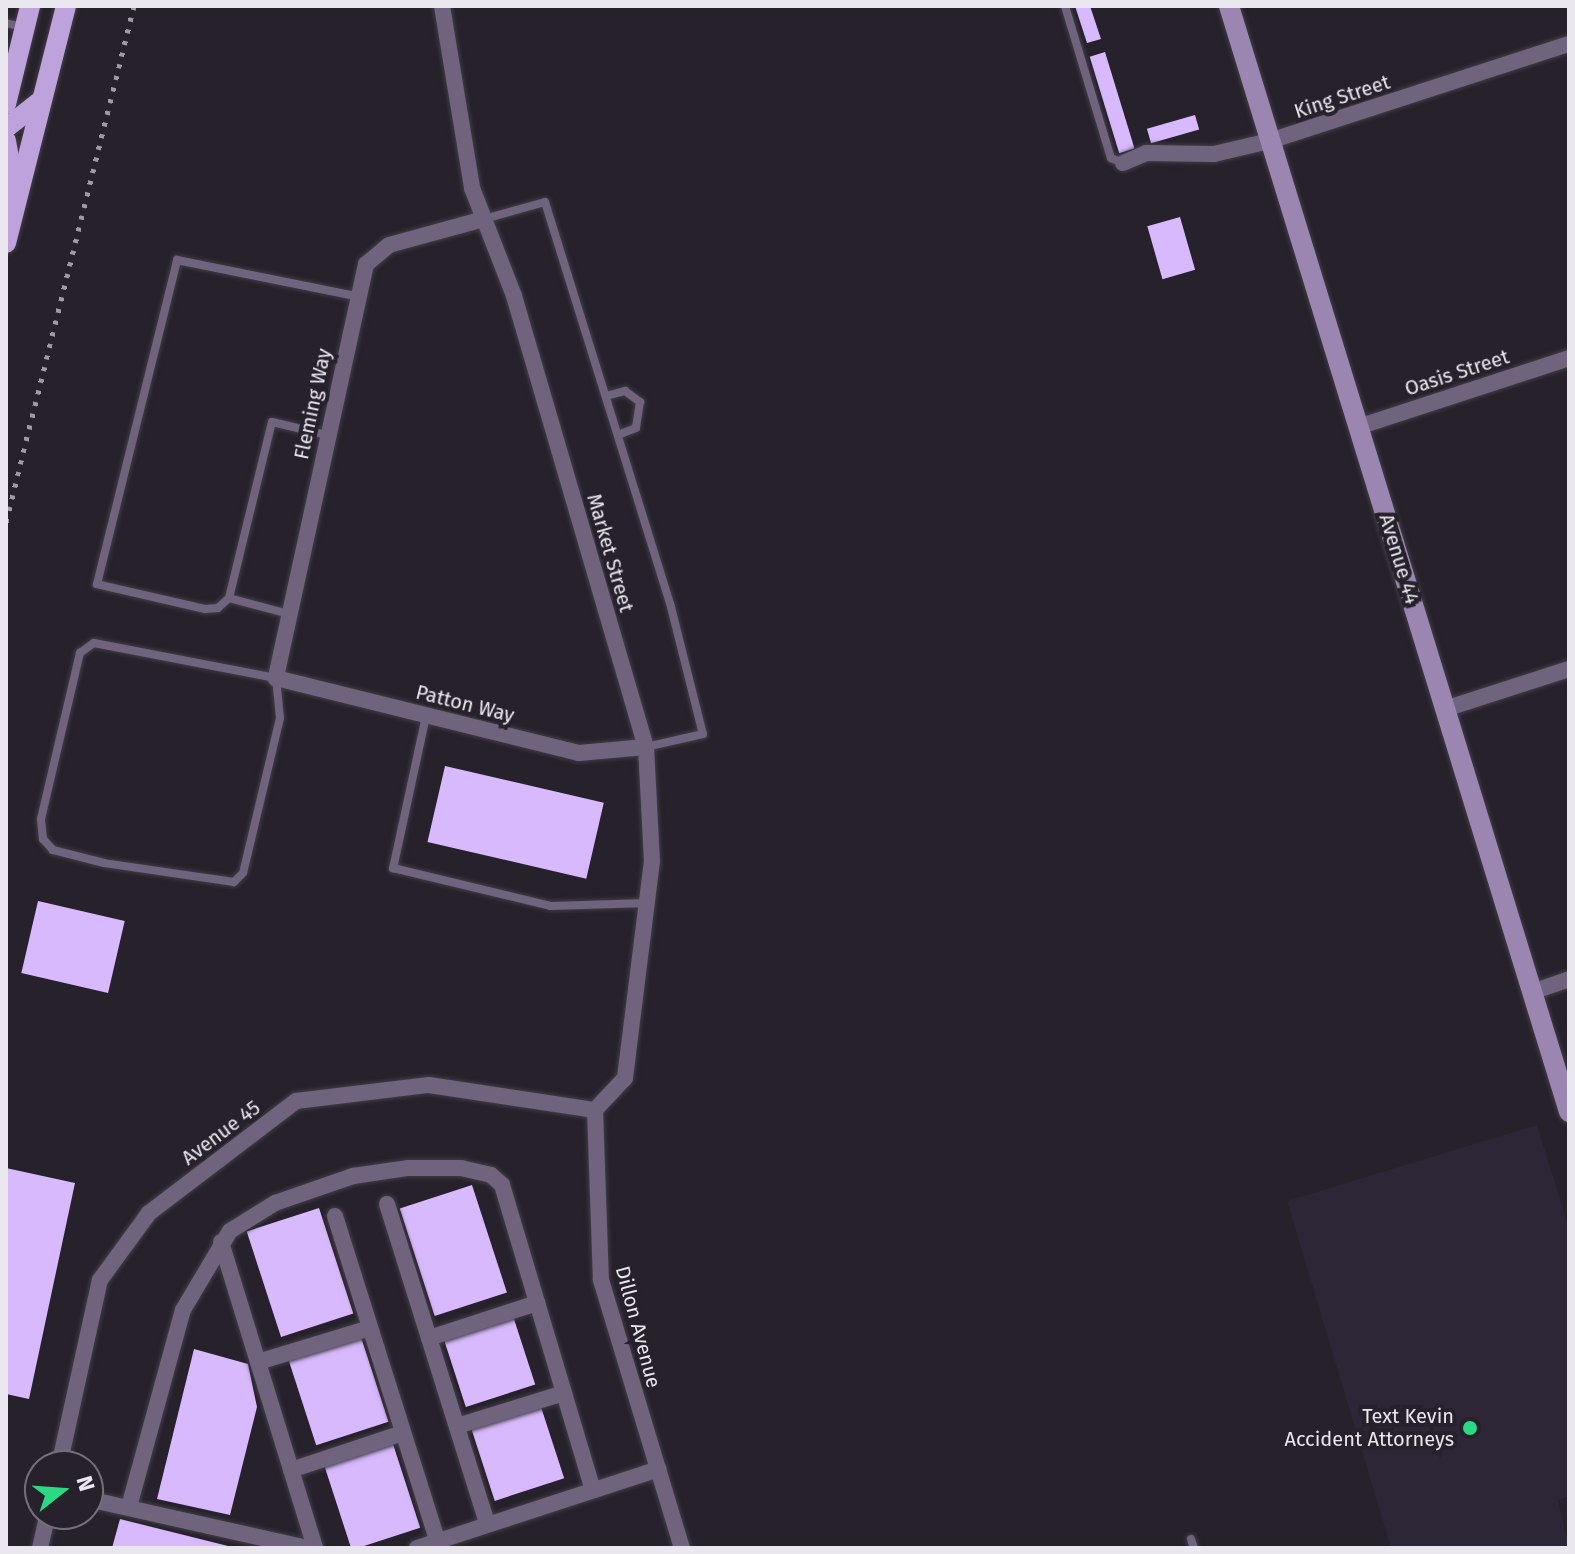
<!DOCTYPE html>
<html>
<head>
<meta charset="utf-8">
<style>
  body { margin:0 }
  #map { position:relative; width:1575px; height:1554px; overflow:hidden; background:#26212b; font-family:"Fira Sans",sans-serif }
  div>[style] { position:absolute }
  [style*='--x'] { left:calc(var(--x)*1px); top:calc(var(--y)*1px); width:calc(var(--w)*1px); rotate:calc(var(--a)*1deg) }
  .built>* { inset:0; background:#2d2636 }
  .building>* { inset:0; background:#d9b9fe; transform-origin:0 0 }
  .roads { filter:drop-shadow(0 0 2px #413d46) drop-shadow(0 0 2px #413d46) }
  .lane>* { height:8px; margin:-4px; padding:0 4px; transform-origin:4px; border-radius:4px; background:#6f637e }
  .street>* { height:16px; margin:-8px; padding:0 8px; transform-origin:8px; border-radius:8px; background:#6f637e }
  .secondary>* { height:20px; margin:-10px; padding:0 10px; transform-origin:10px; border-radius:10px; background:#9b86b2 }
  .primary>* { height:20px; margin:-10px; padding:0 10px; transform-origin:10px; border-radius:10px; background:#bda2db }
  .rail>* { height:5px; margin-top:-2.5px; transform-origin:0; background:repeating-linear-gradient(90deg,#9f9ba3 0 4px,transparent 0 12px) }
  .dots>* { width:22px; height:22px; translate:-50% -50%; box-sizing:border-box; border:4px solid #26212b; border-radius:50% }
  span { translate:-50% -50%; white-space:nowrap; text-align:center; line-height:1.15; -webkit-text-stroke:8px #26212b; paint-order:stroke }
  .street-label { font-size:20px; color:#eae7ee }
  .poi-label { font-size:20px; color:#eae7ee }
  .right { translate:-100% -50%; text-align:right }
  .frame { position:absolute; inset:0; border:8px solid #eae7ee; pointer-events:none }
  .north { position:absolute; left:24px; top:1450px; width:80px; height:80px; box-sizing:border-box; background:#26212b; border:2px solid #747079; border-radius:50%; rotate:73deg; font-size:22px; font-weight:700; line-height:32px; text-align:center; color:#eae7ee }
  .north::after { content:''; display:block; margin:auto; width:28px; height:36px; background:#2bd884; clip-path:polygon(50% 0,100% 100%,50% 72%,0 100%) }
</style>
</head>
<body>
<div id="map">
  <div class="built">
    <div style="clip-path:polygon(1537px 1125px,1569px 1228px,1569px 1496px,1558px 1500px,1569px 1548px,1391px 1548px,1287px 1201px)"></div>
  </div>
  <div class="building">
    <div style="clip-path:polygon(1075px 6px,1090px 6px,1101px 39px,1087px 43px)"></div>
    <div style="left:1105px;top:52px;width:101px;height:16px;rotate:73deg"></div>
    <div style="left:1195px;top:115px;width:15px;height:50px;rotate:74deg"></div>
    <div style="left:1180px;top:217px;width:55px;height:34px;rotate:74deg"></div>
    <div style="left:445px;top:766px;width:163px;height:78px;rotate:13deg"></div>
    <div style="left:38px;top:901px;width:89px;height:74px;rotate:13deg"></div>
    <div style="clip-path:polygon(6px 1168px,75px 1183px,29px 1399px,6px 1394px)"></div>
    <div style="left:472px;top:1185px;width:113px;height:76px;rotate:72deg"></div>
    <div style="left:319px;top:1208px;width:111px;height:76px;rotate:72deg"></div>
    <div style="left:513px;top:1316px;width:72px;height:73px;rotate:72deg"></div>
    <div style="left:361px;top:1337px;width:89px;height:76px;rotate:72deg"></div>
    <div style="clip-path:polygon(194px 1349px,248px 1364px,257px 1407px,230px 1515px,157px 1499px)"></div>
    <div style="left:541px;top:1407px;width:75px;height:73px;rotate:72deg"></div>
    <div style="left:393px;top:1444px;width:88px;height:72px;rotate:72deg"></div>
    <div style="clip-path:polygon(120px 1519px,232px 1547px,232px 1548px,112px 1548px)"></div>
  </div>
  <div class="roads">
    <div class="lane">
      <div style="--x:1065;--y:6;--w:159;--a:73.2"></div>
      <div style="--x:1111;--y:158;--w:13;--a:23"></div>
      <div style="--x:6;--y:23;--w:20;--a:15"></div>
      <div style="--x:484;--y:219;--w:63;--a:-15.6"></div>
      <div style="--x:545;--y:202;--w:424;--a:72.7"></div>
      <div style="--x:671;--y:607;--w:131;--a:75.9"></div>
      <div style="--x:703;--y:734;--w:58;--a:167.2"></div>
      <div style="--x:606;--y:396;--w:20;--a:-15"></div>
      <div style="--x:625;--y:391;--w:19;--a:36"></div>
      <div style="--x:640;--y:402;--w:26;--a:99"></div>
      <div style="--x:636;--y:428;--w:19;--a:159"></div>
      <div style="--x:229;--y:598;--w:15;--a:138"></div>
      <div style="--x:218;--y:608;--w:13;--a:176"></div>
      <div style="--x:205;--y:609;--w:111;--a:-167"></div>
      <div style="--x:97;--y:584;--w:334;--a:-76.1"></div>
      <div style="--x:177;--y:260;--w:183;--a:11.4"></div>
      <div style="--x:289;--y:614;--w:62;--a:-165.1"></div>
      <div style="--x:229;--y:598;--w:181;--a:-76.3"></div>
      <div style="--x:272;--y:422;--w:57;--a:13.3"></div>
      <div style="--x:94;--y:643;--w:185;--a:10.9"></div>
      <div style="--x:276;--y:678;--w:40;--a:84.3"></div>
      <div style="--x:280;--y:718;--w:159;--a:103.4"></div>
      <div style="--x:243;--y:873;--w:13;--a:135"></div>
      <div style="--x:234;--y:882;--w:131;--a:-171.7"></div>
      <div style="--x:104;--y:863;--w:53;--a:-165.7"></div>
      <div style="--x:53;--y:850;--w:15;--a:-132"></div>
      <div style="--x:43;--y:839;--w:20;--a:-96"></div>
      <div style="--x:41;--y:819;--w:171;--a:-76.8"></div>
      <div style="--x:80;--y:653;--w:17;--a:-36"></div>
      <div style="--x:426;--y:716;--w:156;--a:102.2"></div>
      <div style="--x:393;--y:868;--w:163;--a:13.5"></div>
      <div style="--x:551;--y:906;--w:96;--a:-1.8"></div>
      <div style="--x:1191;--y:1539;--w:9;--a:72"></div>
    </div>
    <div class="street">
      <div style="--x:442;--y:6;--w:184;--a:80.6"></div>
      <div style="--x:472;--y:188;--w:116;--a:68.7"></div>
      <div style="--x:514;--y:296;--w:470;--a:73.7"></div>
      <div style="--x:646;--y:747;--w:114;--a:87"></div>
      <div style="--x:652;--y:861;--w:219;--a:97.1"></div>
      <div style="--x:625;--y:1078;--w:44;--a:133.2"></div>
      <div style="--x:1123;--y:163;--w:25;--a:-23"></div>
      <div style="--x:1146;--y:153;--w:68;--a:0.8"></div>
      <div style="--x:1214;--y:154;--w:57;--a:-13.1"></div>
      <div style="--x:1270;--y:141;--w:314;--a:-18"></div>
      <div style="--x:484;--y:219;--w:98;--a:164.7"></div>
      <div style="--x:389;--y:245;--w:30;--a:140"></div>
      <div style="--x:366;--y:264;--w:424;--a:102.3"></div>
      <div style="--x:276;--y:678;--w:312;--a:13.9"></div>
      <div style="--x:579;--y:753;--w:67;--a:-5.1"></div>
      <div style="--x:1358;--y:427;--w:222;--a:-18.1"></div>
      <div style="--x:1445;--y:709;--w:130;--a:-17.9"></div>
      <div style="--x:1532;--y:992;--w:39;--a:-19"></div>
      <div style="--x:595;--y:1110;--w:170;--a:88"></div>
      <div style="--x:601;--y:1280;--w:280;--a:73.2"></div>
      <div style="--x:387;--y:1204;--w:334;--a:72.6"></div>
      <div style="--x:335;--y:1216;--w:340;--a:72.5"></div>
      <div style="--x:221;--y:1242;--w:320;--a:72.9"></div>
      <div style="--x:429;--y:1338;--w:114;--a:-18"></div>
      <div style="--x:258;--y:1362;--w:117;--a:-16.9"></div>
      <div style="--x:457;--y:1426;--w:112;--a:-17.1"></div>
      <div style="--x:59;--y:1466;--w:190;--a:-77.6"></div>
      <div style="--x:100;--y:1280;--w:83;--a:-53.8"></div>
      <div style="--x:149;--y:1213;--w:185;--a:-37.3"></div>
      <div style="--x:296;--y:1101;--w:134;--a:-6.9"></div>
      <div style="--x:429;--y:1085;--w:168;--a:8.6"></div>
      <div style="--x:291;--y:1470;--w:118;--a:-18.3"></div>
      <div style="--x:88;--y:1499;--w:225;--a:12.6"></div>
      <div style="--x:129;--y:1507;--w:204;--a:-74.7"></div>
      <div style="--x:183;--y:1310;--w:92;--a:-59.3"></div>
      <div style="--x:230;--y:1231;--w:53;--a:-31.9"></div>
      <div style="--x:275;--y:1203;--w:83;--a:-19.1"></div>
      <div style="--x:353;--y:1176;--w:56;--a:-8.3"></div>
      <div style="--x:408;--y:1168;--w:53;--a:0"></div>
      <div style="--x:461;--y:1168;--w:31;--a:13"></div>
      <div style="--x:491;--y:1175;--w:15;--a:42"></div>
      <div style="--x:502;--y:1185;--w:318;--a:73.4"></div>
      <div style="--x:40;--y:1548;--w:35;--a:-77"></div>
      <div style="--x:417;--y:1548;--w:254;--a:-18.1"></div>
    </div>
    <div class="secondary">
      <div style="--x:1229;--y:6;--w:1157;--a:72.91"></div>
    </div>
    <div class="primary">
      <div style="--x:6;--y:104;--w:101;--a:-76.2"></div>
      <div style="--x:6;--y:128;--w:42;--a:-38.2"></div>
      <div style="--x:6;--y:141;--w:29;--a:80"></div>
      <div style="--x:11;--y:170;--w:21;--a:104"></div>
      <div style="--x:6;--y:243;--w:244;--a:-75.8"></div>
    </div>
  </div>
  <div class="rail">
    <div style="--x:6;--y:522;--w:532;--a:-76.07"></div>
  </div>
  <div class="dots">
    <div style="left:1470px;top:1428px;background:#2bd884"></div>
  </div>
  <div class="street-label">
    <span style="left:1342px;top:97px;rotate:-18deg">King Street</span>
    <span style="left:1457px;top:373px;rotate:-18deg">Oasis Street</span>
    <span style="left:313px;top:404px;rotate:-78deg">Fleming Way</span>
    <span style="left:610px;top:553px;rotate:74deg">Market Street</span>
    <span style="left:1399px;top:559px;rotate:73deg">Avenue 44</span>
    <span style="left:465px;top:704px;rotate:14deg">Patton Way</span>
    <span style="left:221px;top:1133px;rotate:-37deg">Avenue 45</span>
    <span style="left:638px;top:1327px;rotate:75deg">Dillon Avenue</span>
  </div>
  <div class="poi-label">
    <span class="right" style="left:1454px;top:1428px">Text Kevin<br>Accident Attorneys</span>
  </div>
  <div class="frame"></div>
  <div class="north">N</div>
</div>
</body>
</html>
